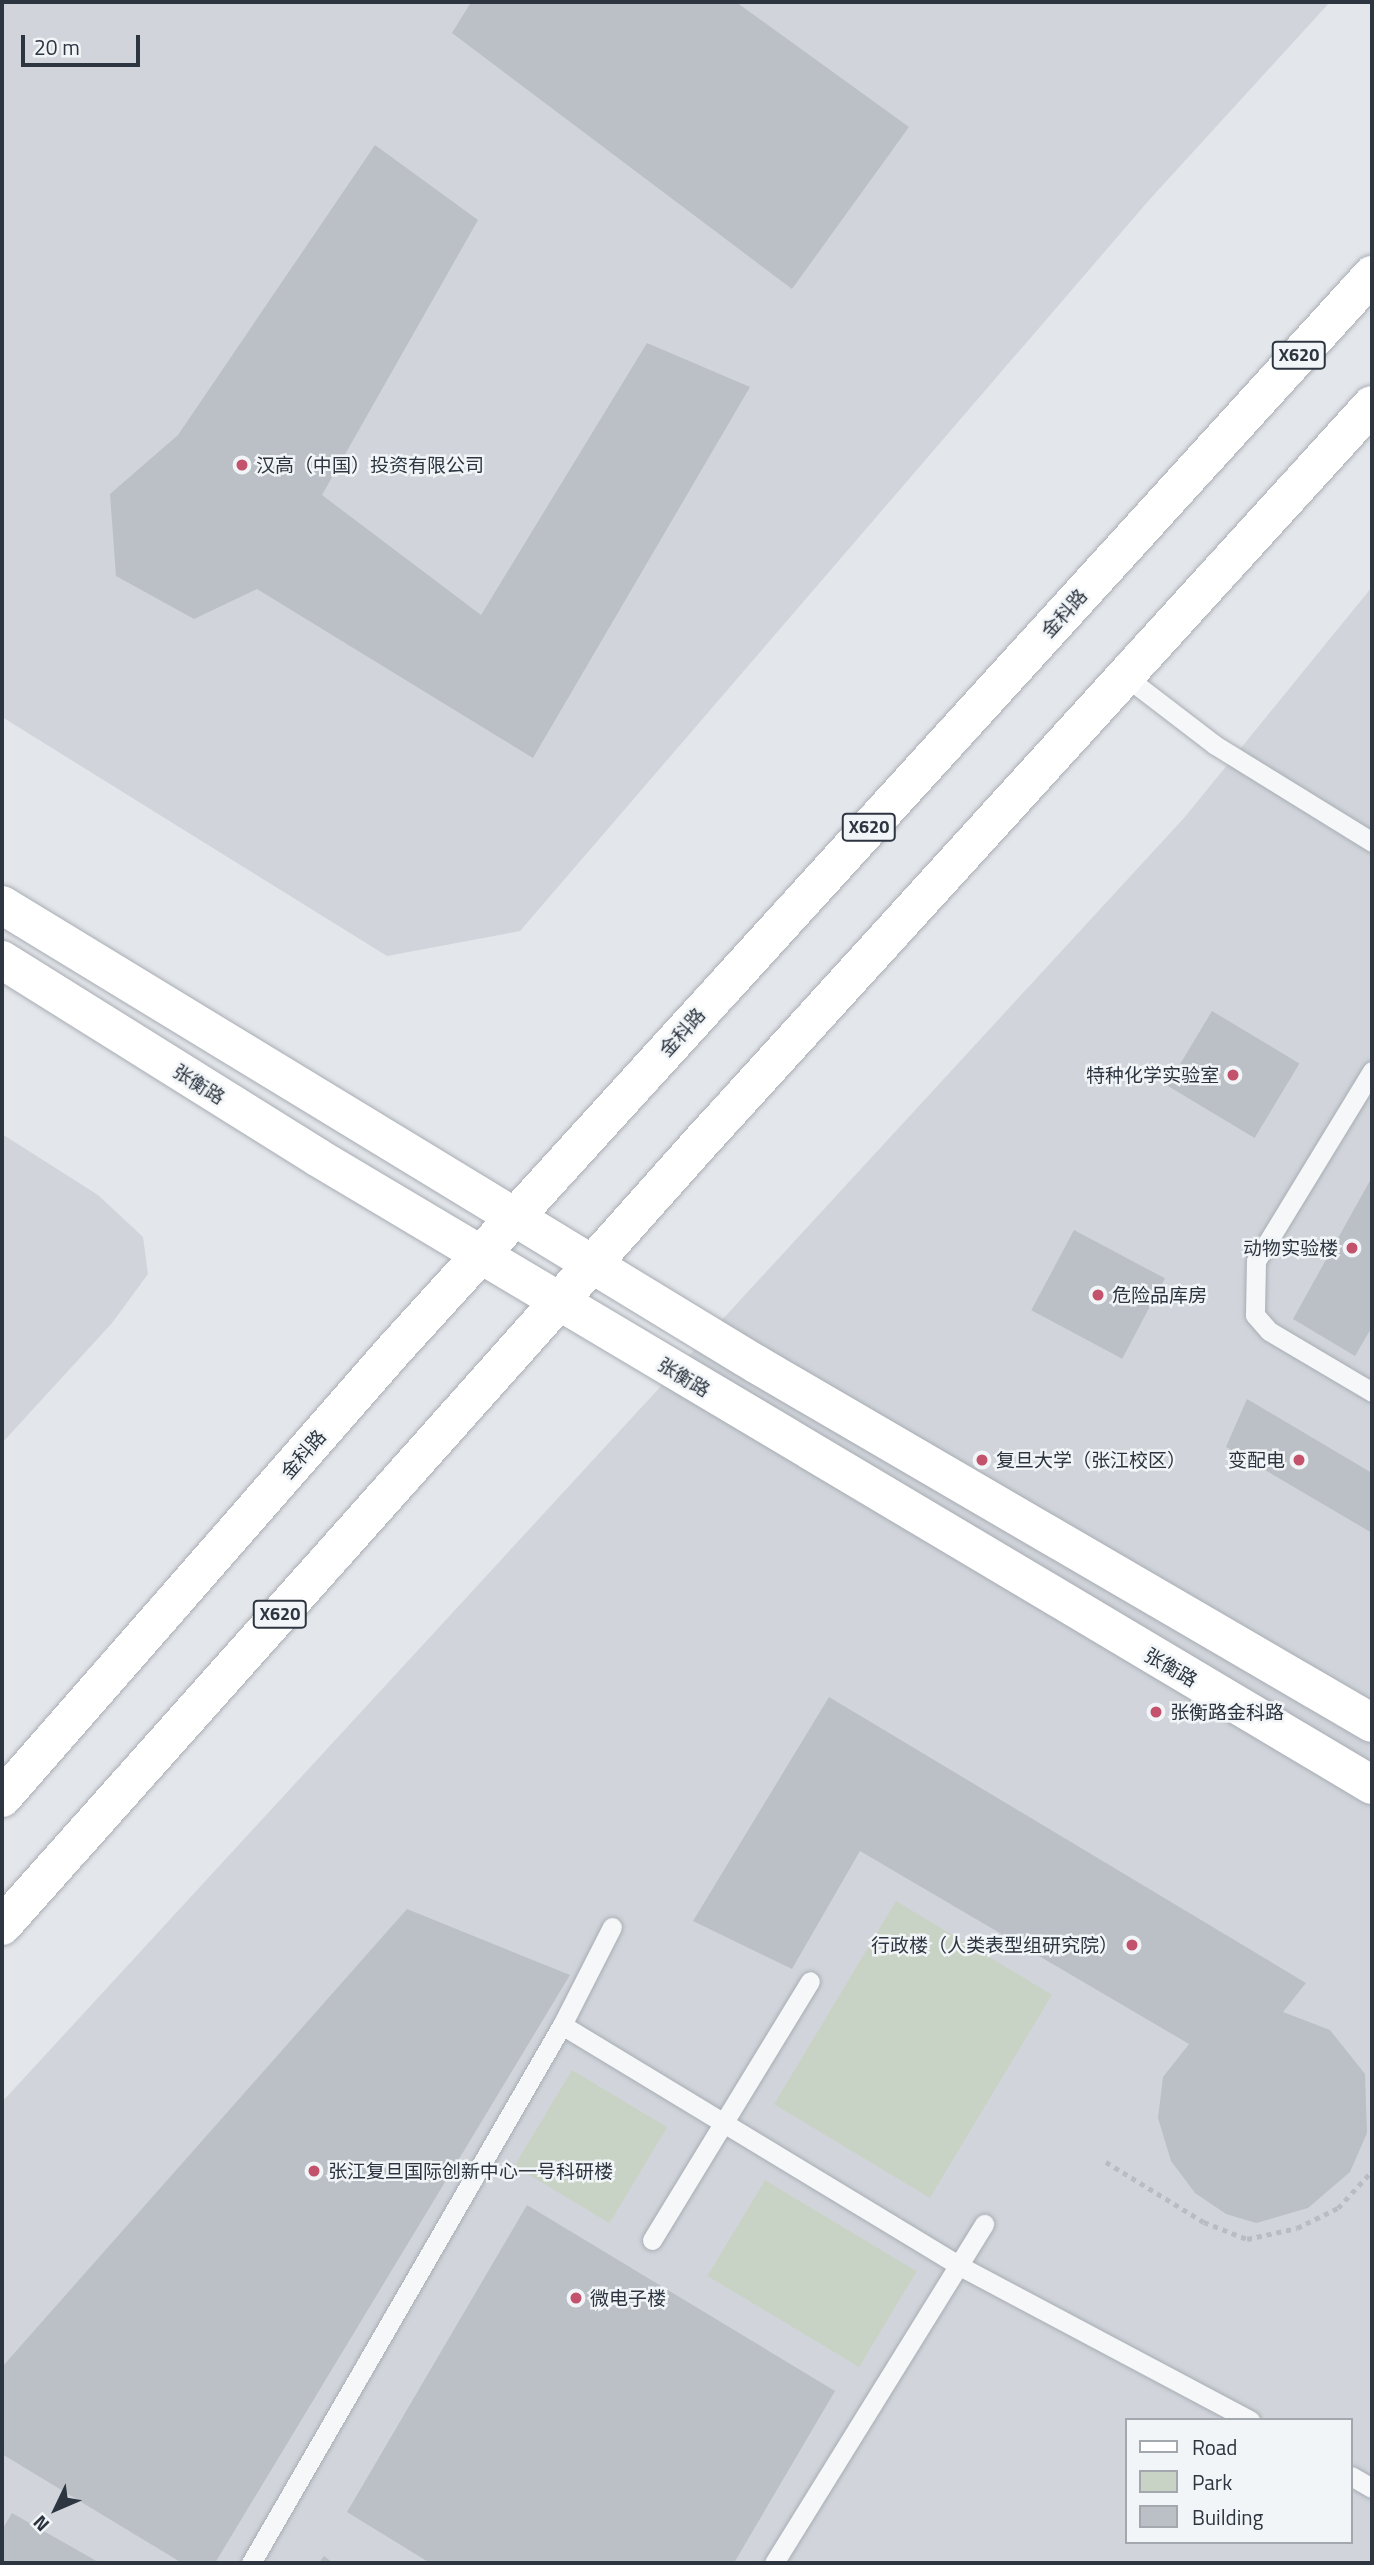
<!DOCTYPE html>
<html>
<head>
<meta charset="utf-8">
<style>
  body { margin:0 }
  #map { position:relative; width:1374px; height:2565px; overflow:hidden; background:#e3e6ea; font-family:"Titillium Web","Noto Sans SC",sans-serif }
  div>[style] { position:absolute }
  [style*='--x'] { left:calc(var(--x)*1px); top:calc(var(--y)*1px); width:calc(var(--w)*1px); rotate:calc(var(--a)*1deg) }
  .built>* { inset:0; background:#d1d5db }
  .green>* { inset:0; background:#c9d3c5; transform-origin:0 0 }
  .building>* { inset:0; background:#bac0c6; transform-origin:0 0 }
  .path>* { height:4.5px; margin-top:-2.25px; transform-origin:0; background:repeating-linear-gradient(90deg,#b9bdc1 0 5px,transparent 0 10px) }
  .roads { filter:drop-shadow(0 0 2px #a8adb4) drop-shadow(0 0 2px #a8adb4) }
  .lane>* { height:19px; margin:-9.5px; padding:0 9.5px; transform-origin:9.5px; border-radius:9.5px; background:#f5f7f8 }
  .secondary>* { height:38px; margin:-19px; padding:0 19px; transform-origin:19px; border-radius:19px; background:#fff }
  .primary>* { height:38px; margin:-19px; padding:0 19px; transform-origin:19px; border-radius:19px; background:#fff }
  .dots>* { width:19px; height:19px; translate:-50% -50%; box-sizing:border-box; border:4px solid #f2f5f7; border-radius:50% }
  span { translate:-50% -50%; white-space:nowrap; text-align:center; line-height:1.15; -webkit-text-stroke:5px #f2f5f7; paint-order:stroke }
  .shield-label span { padding:2px 5px; background:#f2f5f7; border:2px solid; border-radius:5px; -webkit-text-stroke-width:0 }
  .shield-label { font-size:18px; color:#2c3540; font-weight:700 }
  .poi-label { font-size:19px; color:#2c3540 }
  .left { translate:0 -50%; text-align:left }
  .right { translate:-100% -50%; text-align:right }
  .street-label { font-size:19px; color:#2c3540 }
  .frame { position:absolute; inset:0; border:4px solid #2c3540; pointer-events:none }
  .legend { position:absolute; left:1125px; top:2418px; width:228px; height:126px; box-sizing:border-box; background:#f2f5f7; border:2px solid #a3a8ae; margin:0; padding:9px 12px; list-style:none; font-size:21px; color:#2c3540 }
  .legend li { display:flex; align-items:center; gap:14px; height:35px }
  .legend b { width:35px; border:2px solid #a3a8ae }
  .north { position:absolute; left:21px; top:2474px; width:70px; height:70px; -webkit-text-stroke:5px #f2f5f7; paint-order:stroke; rotate:226deg; font-size:19px; font-weight:700; line-height:28px; text-align:center; color:#2c3540 }
  .north::after { content:''; display:block; margin:auto; width:24px; height:32px; background:#2c3540; clip-path:polygon(50% 0,100% 100%,50% 72%,0 100%) }
  .scale { position:absolute; left:21px; top:35px; width:119px; height:32px; box-sizing:border-box; border:4px solid #2c3540; border-top:0; padding-left:9px; font-size:21px; line-height:24px; white-space:nowrap; color:#2c3540; -webkit-text-stroke:5px #f2f5f7; paint-order:stroke }
</style>
</head>
<body>
<div id="map">
  <div class="built">
    <div style="clip-path:polygon(2px 2px,1330px 2px,1150px 199px,520px 931px,387px 956px,2px 717px)"></div>
    <div style="clip-path:polygon(evenodd,1372px 587px,1372px 2563px,2px 2563px,2px 2102px,1184px 818px,1372px 587px,1127px 2420px,1351px 2420px,1351px 2542px,1127px 2542px,1127px 2420px)"></div>
    <div style="clip-path:polygon(2px 1134px,98px 1195px,143px 1237px,148px 1274px,112px 1323px,2px 1443px)"></div>
  </div>
  <div class="green">
    <div style="left:896px;top:1901px;width:182px;height:237px;rotate:31deg"></div>
    <div style="left:572px;top:2070px;width:111px;height:112px;rotate:31deg"></div>
    <div style="left:765px;top:2180px;width:177px;height:112px;rotate:31deg"></div>
  </div>
  <div class="building">
    <div style="clip-path:polygon(471px 2px,736px 2px,909px 127px,792px 289px,452px 33px)"></div>
    <div style="clip-path:polygon(375px 145px,478px 220px,322px 495px,481px 615px,647px 343px,750px 387px,533px 758px,257px 589px,194px 619px,116px 576px,110px 494px,178px 435px)"></div>
    <div style="left:1212px;top:1011px;width:102px;height:87px;rotate:31deg"></div>
    <div style="clip-path:polygon(1372px 1177px,1372px 1327px,1355px 1356px,1293px 1319px)"></div>
    <div style="left:1074px;top:1230px;width:103px;height:91px;rotate:28deg"></div>
    <div style="clip-path:polygon(1247px 1399px,1372px 1473px,1372px 1533px,1226px 1447px)"></div>
    <div style="clip-path:polygon(829px 1697px,1306px 1983px,1283px 2012px,1330px 2030px,1365px 2074px,1367px 2133px,1350px 2172px,1308px 2208px,1256px 2223px,1226px 2214px,1195px 2193px,1171px 2161px,1158px 2118px,1163px 2077px,1189px 2044px,860px 1851px,792px 1969px,693px 1921px)"></div>
    <div style="clip-path:polygon(407px 1909px,570px 1975px,215px 2563px,182px 2563px,2px 2454px,2px 2367px)"></div>
    <div style="clip-path:polygon(527px 2205px,835px 2391px,734px 2563px,430px 2563px,347px 2512px)"></div>
    <div style="clip-path:polygon(12px 2513px,100px 2563px,2px 2563px,2px 2530px)"></div>
    <div style="clip-path:polygon(324px 2556px,333px 2563px,319px 2563px)"></div>
  </div>
  <div class="path">
    <div style="--x:1106;--y:2162;--w:115;--a:31.5"></div>
    <div style="--x:1204;--y:2222;--w:46;--a:21.6"></div>
    <div style="--x:1247;--y:2239;--w:51;--a:-12.4"></div>
    <div style="--x:1297;--y:2228;--w:46;--a:-26"></div>
    <div style="--x:1338;--y:2208;--w:50;--a:-47.4"></div>
  </div>
  <div class="roads">
    <div class="lane">
      <div style="--x:1125;--y:676;--w:113;--a:37.5"></div>
      <div style="--x:1215;--y:745;--w:185;--a:31.7"></div>
      <div style="--x:1372;--y:1071;--w:223;--a:121.4"></div>
      <div style="--x:1256;--y:1261;--w:54;--a:91.1"></div>
      <div style="--x:1255;--y:1315;--w:21;--a:49"></div>
      <div style="--x:1269;--y:1331;--w:120;--a:30.6"></div>
      <div style="--x:562;--y:2025;--w:463;--a:31.2"></div>
      <div style="--x:958;--y:2265;--w:331;--a:28"></div>
      <div style="--x:652;--y:2240;--w:303;--a:-58.6"></div>
      <div style="--x:1351;--y:2476;--w:24;--a:30"></div>
      <div style="--x:251;--y:2563;--w:621;--a:-59.97"></div>
      <div style="--x:562;--y:2025;--w:110;--a:-63"></div>
      <div style="--x:774;--y:2563;--w:399;--a:-58.2"></div>
    </div>
    <div class="secondary">
      <div style="--x:2;--y:905;--w:883;--a:31.33"></div>
      <div style="--x:756;--y:1364;--w:713;--a:30.23"></div>
      <div style="--x:2;--y:960;--w:372;--a:32"></div>
      <div style="--x:317;--y:1157;--w:1228;--a:30.76"></div>
    </div>
    <div class="primary">
      <div style="--x:2;--y:1798;--w:594;--a:-48.82"></div>
      <div style="--x:393;--y:1351;--w:1455;--a:-47.7"></div>
      <div style="--x:2;--y:1926;--w:1052;--a:-48.28"></div>
      <div style="--x:702;--y:1141;--w:995;--a:-47.69"></div>
    </div>
  </div>
  <div class="dots">
    <div style="left:242px;top:465px;background:#c3536d"></div>
    <div style="left:1233px;top:1075px;background:#c3536d"></div>
    <div style="left:1352px;top:1248px;background:#c3536d"></div>
    <div style="left:1098px;top:1295px;background:#c3536d"></div>
    <div style="left:982px;top:1460px;background:#c3536d"></div>
    <div style="left:1299px;top:1460px;background:#c3536d"></div>
    <div style="left:1156px;top:1712px;background:#c3536d"></div>
    <div style="left:1132px;top:1945px;background:#c3536d"></div>
    <div style="left:314px;top:2171px;background:#c3536d"></div>
    <div style="left:576px;top:2298px;background:#c3536d"></div>
  </div>
  <div class="shield-label">
    <span style="left:1299px;top:355px">X620</span>
    <span style="left:869px;top:827px">X620</span>
    <span style="left:280px;top:1614px">X620</span>
  </div>
  <div class="poi-label">
    <span class="left" style="left:256px;top:465px">汉高（中国）投资有限公司</span>
    <span class="right" style="left:1219px;top:1075px">特种化学实验室</span>
    <span class="right" style="left:1338px;top:1248px">动物实验楼</span>
    <span class="left" style="left:1112px;top:1295px">危险品库房</span>
    <span class="left" style="left:996px;top:1460px">复旦大学（张江校区）</span>
    <span class="right" style="left:1285px;top:1460px">变配电</span>
    <span class="left" style="left:1170px;top:1712px">张衡路金科路</span>
    <span class="right" style="left:1118px;top:1945px">行政楼（人类表型组研究院）</span>
    <span class="left" style="left:328px;top:2171px">张江复旦国际创新中心一号科研楼</span>
    <span class="left" style="left:590px;top:2298px">微电子楼</span>
  </div>
  <div class="street-label">
    <span style="left:1064px;top:613px;rotate:-48deg">金科路</span>
    <span style="left:682px;top:1032px;rotate:-48deg">金科路</span>
    <span style="left:199px;top:1084px;rotate:32deg">张衡路</span>
    <span style="left:684px;top:1377px;rotate:31deg">张衡路</span>
    <span style="left:303px;top:1454px;rotate:-49deg">金科路</span>
    <span style="left:1171px;top:1667px;rotate:30deg">张衡路</span>
  </div>
  <div class="frame"></div>
  <ul class="legend">
  <li><b style="height:9px;background:#fff"></b>Road</li>
  <li><b style="height:19px;background:#c9d3c5"></b>Park</li>
  <li><b style="height:19px;background:#bac0c6"></b>Building</li>
  </ul>
  <div class="north">N</div>
  <div class="scale">20 m</div>
</div>
</body>
</html>
